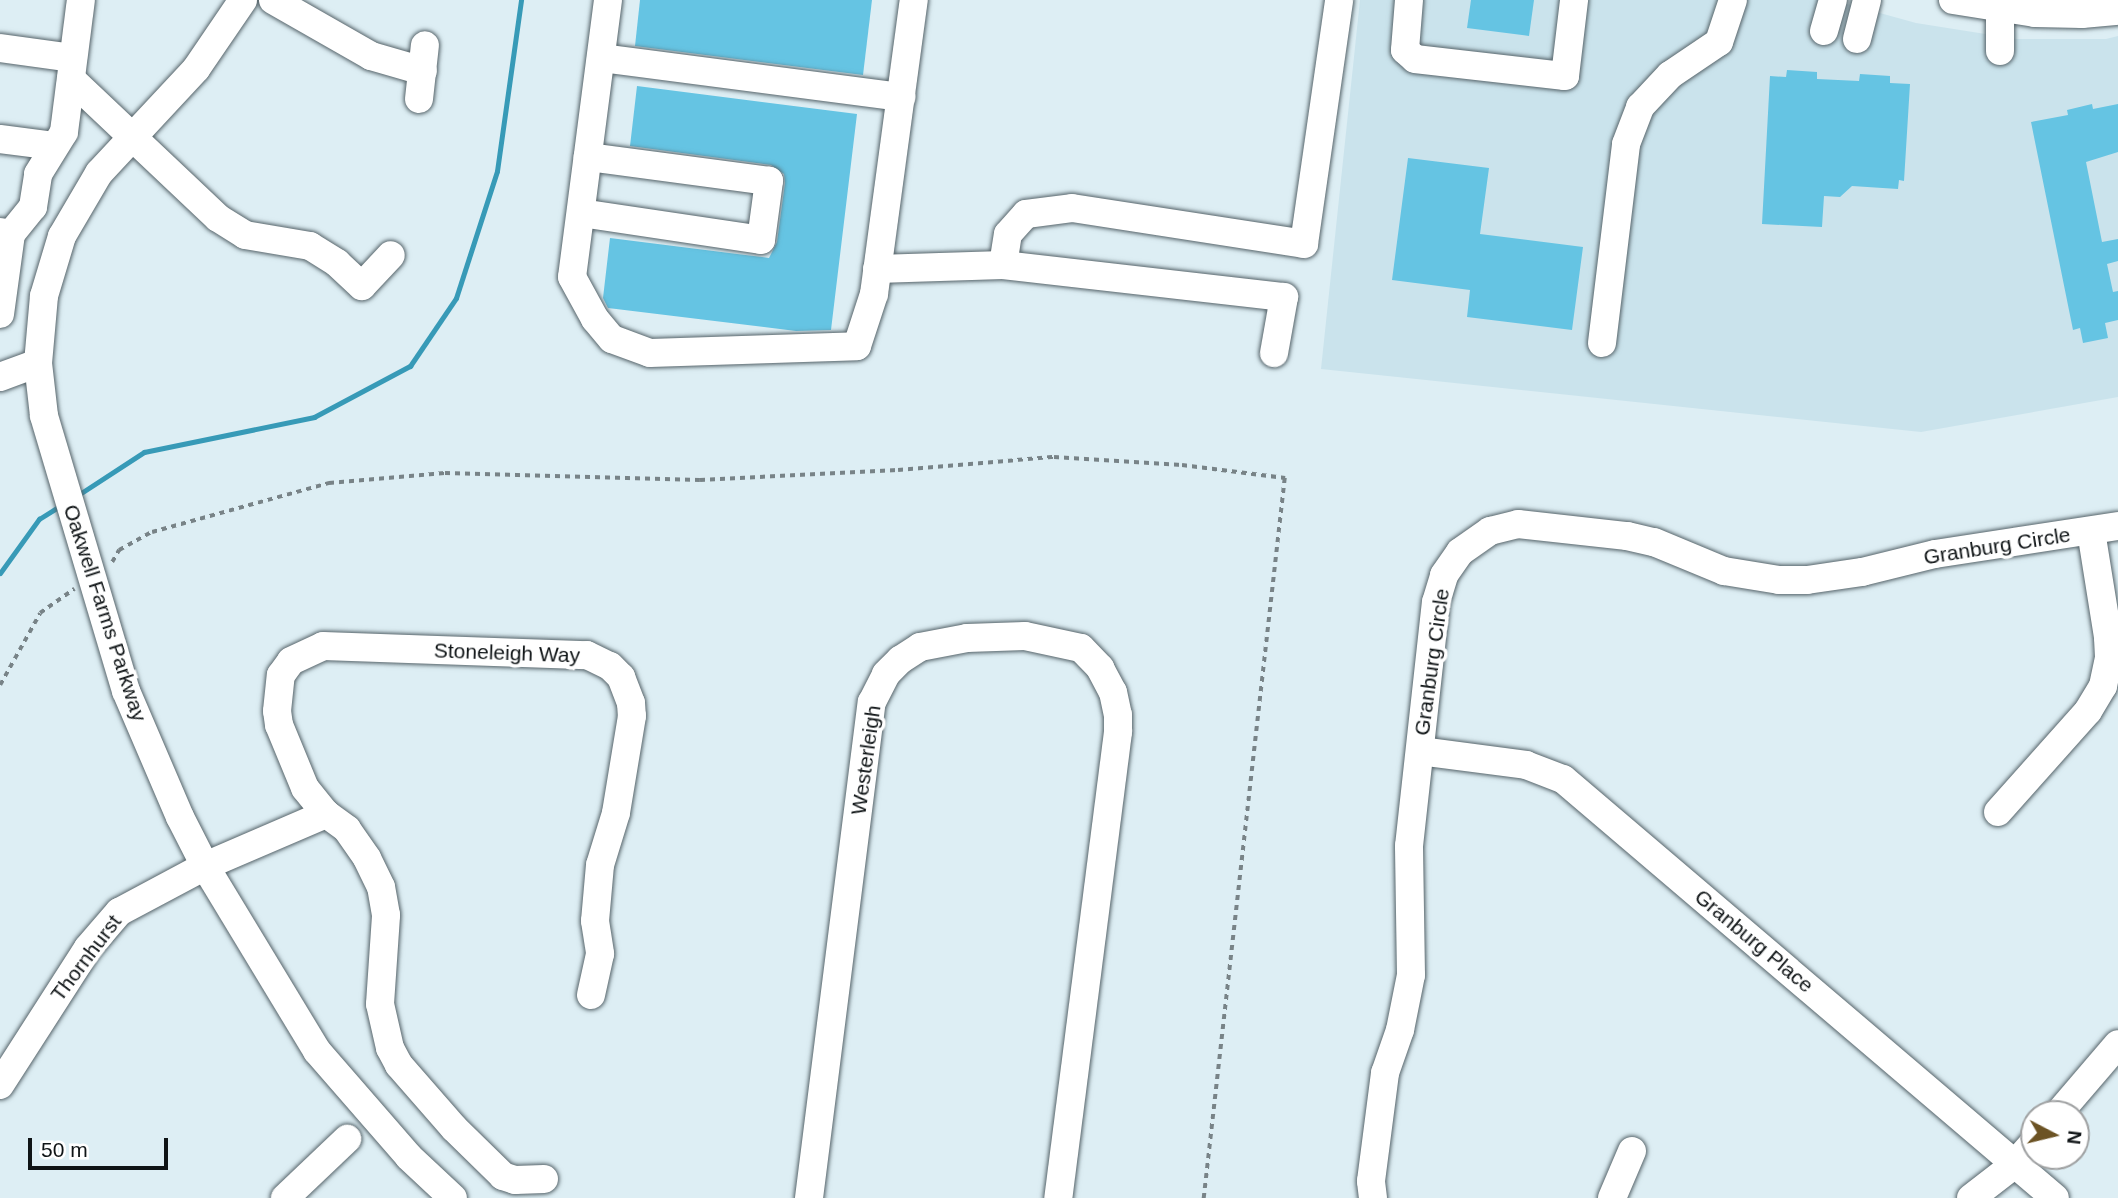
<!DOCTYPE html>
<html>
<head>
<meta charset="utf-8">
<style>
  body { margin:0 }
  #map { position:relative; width:2118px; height:1198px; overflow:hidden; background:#ddeef4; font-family:Helvetica,sans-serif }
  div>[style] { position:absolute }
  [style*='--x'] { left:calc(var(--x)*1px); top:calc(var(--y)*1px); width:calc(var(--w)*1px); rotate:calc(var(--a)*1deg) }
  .built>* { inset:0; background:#cae3ec }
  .stream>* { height:5px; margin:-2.5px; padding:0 2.5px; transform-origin:2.5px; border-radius:2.5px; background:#379ab7 }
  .building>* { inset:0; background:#65c4e3 }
  .path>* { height:3.5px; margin-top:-1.75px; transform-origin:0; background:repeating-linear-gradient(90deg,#788387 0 5px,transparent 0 10px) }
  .roads { filter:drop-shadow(0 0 2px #56646a) drop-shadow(0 0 2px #56646a) }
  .minor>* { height:28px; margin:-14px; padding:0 14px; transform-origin:14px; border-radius:14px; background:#fff }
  span { translate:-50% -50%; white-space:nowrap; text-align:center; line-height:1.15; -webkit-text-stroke:7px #fff; paint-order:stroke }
  .street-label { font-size:21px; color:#0f1416 }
  .north { position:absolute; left:2020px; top:1100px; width:70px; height:70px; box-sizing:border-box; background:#fff; border:2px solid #9fa1a2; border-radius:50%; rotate:97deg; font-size:19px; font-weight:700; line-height:28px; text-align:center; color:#0f1416 }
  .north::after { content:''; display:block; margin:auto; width:24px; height:32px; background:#6c5324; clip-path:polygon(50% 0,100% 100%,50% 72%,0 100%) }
  .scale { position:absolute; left:28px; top:1138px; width:140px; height:32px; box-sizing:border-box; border:4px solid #0f1416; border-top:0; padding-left:9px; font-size:21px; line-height:24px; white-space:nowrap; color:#0f1416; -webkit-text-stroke:5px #fff; paint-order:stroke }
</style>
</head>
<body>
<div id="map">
  <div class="built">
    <div style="clip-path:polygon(1360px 0,1833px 0,1916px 23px,2017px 39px,2106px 39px,2118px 36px,2118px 397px,1921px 432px,1321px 369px)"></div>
  </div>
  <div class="stream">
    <div style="--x:78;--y:495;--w:79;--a:-33.1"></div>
    <div style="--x:144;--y:452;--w:174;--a:-11.6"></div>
    <div style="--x:314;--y:417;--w:109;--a:-28"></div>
    <div style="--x:410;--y:366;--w:82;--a:-55.9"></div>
    <div style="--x:456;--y:298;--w:133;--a:-72.1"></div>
    <div style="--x:497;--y:171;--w:173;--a:-82"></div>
    <div style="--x:0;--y:573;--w:67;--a:-54.2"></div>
    <div style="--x:39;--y:519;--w:26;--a:-32"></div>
  </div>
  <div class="building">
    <div style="clip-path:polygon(640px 0,872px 0,863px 75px,635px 46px)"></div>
    <div style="clip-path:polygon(1471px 0,1534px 0,1529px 36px,1467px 28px)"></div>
    <div style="clip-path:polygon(1787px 70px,1817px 72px,1817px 79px,1859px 81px,1860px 74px,1890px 76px,1890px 83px,1910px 84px,1904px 181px,1899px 180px,1898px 189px,1852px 186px,1840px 197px,1824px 196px,1822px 227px,1762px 224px,1770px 76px,1786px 77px)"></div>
    <div style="clip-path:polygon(637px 86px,857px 114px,831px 330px,796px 331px,608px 308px,603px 298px,610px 238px,769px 258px,777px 242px,785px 183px,784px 174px,771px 165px,630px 146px)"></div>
    <div style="clip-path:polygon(2092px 104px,2093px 109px,2118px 104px,2118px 152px,2086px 162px,2102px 242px,2118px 239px,2118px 261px,2107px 264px,2113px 292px,2118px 291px,2118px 320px,2105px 323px,2108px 338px,2083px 343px,2080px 328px,2073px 330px,2031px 122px,2068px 115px,2067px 110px)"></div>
    <div style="clip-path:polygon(1408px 158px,1489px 168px,1480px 234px,1583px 247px,1572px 330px,1467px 317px,1470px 290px,1392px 280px)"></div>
  </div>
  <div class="path">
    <div style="--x:112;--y:562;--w:14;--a:-60"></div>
    <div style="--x:119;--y:550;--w:38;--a:-29"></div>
    <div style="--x:152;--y:532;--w:184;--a:-15.5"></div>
    <div style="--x:329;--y:483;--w:116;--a:-4.9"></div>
    <div style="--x:445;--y:473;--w:255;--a:1.6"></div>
    <div style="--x:700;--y:480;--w:198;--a:-2.9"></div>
    <div style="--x:898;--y:470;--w:157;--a:-4.8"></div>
    <div style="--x:1054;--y:457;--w:128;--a:3.6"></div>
    <div style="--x:1182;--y:465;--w:104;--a:7.2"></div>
    <div style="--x:1285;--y:478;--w:725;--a:96.42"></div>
    <div style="--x:0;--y:685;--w:82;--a:-60.9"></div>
    <div style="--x:40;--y:613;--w:42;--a:-35.2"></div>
  </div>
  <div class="roads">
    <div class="minor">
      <div style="--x:243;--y:0;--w:83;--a:124.3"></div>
      <div style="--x:196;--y:69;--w:142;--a:133"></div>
      <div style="--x:99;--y:173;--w:73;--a:120.4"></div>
      <div style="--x:62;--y:236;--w:63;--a:106.7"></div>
      <div style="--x:44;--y:296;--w:67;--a:95.1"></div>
      <div style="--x:38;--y:363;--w:53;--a:83.5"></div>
      <div style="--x:44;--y:416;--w:287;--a:73.4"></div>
      <div style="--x:126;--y:691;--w:137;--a:66.8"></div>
      <div style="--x:180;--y:817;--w:55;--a:63"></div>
      <div style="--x:205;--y:866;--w:216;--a:58.8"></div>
      <div style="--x:317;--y:1051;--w:140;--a:49"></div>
      <div style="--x:409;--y:1157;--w:60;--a:43"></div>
      <div style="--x:273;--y:0;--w:113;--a:29.7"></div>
      <div style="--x:371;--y:56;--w:54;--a:16.1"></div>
      <div style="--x:608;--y:0;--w:279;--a:97.4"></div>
      <div style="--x:572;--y:277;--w:48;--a:61.3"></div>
      <div style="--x:595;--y:319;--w:26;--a:50"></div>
      <div style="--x:612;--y:339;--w:40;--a:20.2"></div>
      <div style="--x:650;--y:353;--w:207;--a:-1.9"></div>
      <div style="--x:857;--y:346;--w:55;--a:-71.9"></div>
      <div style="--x:874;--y:294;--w:297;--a:-82.3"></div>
      <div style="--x:1409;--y:0;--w:50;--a:94.6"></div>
      <div style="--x:1405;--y:50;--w:13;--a:42"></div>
      <div style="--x:1415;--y:59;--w:151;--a:6.5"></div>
      <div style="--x:1565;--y:76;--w:77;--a:-83.2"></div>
      <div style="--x:1953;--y:0;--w:83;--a:9"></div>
      <div style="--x:2035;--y:13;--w:47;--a:1.2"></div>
      <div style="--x:2082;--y:14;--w:36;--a:-5"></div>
      <div style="--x:2000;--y:10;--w:41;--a:90"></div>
      <div style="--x:1824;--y:31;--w:32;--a:-74"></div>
      <div style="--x:1857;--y:39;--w:40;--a:-75.6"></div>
      <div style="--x:0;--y:48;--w:73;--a:7.9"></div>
      <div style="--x:601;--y:58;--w:303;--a:7.4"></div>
      <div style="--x:71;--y:79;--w:202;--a:43.4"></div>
      <div style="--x:218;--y:218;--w:32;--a:32"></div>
      <div style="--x:245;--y:235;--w:66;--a:9.6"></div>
      <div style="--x:310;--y:246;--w:32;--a:32"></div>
      <div style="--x:337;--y:263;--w:34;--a:43"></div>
      <div style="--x:362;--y:286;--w:42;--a:-46.9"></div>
      <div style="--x:419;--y:99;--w:54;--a:-83.7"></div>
      <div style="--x:0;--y:139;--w:54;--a:7.4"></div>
      <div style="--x:581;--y:213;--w:182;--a:8.5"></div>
      <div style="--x:761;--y:240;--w:60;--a:-82.3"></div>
      <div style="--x:769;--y:181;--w:183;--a:-172.4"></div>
      <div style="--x:0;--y:232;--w:11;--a:10"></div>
      <div style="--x:11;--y:234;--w:35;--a:-51"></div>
      <div style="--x:33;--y:207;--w:33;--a:-81"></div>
      <div style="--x:38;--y:174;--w:49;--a:-58.2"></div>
      <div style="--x:64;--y:132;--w:133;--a:-82.7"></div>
      <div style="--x:1003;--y:265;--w:283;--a:6.5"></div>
      <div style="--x:1284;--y:297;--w:57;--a:100.1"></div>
      <div style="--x:877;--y:269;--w:126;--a:-1.8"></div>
      <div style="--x:1003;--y:265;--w:31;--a:-81"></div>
      <div style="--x:1008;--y:234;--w:27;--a:-48"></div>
      <div style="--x:1026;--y:214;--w:46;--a:-7.4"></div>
      <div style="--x:1072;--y:208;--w:235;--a:8.8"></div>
      <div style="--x:1304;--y:244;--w:246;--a:-81.8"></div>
      <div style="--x:0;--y:314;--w:81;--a:-82.2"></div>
      <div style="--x:1602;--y:343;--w:200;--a:-83.1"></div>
      <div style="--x:1626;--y:144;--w:40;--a:-69"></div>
      <div style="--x:1640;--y:107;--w:44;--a:-46.8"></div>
      <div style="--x:1670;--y:75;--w:59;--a:-34"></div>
      <div style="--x:1719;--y:42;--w:44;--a:-71.6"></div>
      <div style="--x:0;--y:377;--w:40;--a:-20.2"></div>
      <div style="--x:1420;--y:751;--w:107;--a:7.5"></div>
      <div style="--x:1526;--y:765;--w:40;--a:21"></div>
      <div style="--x:1563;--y:779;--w:646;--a:40.42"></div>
      <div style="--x:1998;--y:812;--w:135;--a:-48.3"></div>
      <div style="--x:2088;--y:711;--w:29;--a:-59"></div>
      <div style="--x:2103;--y:686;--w:30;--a:-78"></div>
      <div style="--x:2109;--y:657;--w:20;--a:-93"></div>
      <div style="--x:2108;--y:637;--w:107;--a:-99.1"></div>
      <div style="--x:0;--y:1085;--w:163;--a:-57.3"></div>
      <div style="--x:88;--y:948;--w:48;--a:-49.3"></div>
      <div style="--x:119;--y:912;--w:98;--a:-28.1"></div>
      <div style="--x:205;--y:866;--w:132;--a:-23.3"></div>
      <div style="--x:2058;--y:1114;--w:92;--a:-49.4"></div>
      <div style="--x:544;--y:1179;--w:29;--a:178"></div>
      <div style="--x:515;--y:1180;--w:13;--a:-162"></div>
      <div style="--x:503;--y:1176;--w:69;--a:-135.6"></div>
      <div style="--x:454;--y:1128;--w:84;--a:-131.1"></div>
      <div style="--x:399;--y:1065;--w:19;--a:-118"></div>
      <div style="--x:390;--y:1048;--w:45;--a:-102.8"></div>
      <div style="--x:380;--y:1004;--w:89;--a:-86.1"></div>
      <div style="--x:386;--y:915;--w:28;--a:-100"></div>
      <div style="--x:381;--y:887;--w:32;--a:-116"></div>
      <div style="--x:367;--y:858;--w:35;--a:-125"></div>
      <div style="--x:347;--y:829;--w:26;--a:-144"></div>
      <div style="--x:326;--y:814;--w:33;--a:-129"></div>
      <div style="--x:305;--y:788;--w:68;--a:-112.4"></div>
      <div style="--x:279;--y:725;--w:14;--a:-98"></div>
      <div style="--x:277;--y:711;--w:36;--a:-84"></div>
      <div style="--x:281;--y:675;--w:17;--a:-54"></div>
      <div style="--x:291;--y:661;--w:35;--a:-25"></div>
      <div style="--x:323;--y:646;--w:264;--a:2"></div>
      <div style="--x:587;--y:655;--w:25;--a:26"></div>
      <div style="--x:610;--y:666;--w:16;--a:45"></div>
      <div style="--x:621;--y:677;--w:28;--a:69"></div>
      <div style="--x:631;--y:703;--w:13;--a:86"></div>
      <div style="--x:632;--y:716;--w:98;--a:99.4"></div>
      <div style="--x:616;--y:813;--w:54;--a:107.1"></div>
      <div style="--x:600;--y:865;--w:56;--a:95.1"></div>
      <div style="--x:595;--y:921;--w:33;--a:81"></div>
      <div style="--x:600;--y:954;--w:42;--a:102.4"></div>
      <div style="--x:285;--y:1198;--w:86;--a:-43.6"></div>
      <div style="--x:809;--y:1198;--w:500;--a:-82.8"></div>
      <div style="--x:872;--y:702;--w:31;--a:-63"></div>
      <div style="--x:886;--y:674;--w:20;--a:-45"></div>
      <div style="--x:900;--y:660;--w:24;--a:-33"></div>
      <div style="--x:920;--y:647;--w:48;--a:-10.8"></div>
      <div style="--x:967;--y:638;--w:58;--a:-2"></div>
      <div style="--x:1025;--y:636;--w:57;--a:12.1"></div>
      <div style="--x:1081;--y:648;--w:28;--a:46"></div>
      <div style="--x:1100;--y:668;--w:27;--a:62"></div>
      <div style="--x:1113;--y:692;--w:24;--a:78"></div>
      <div style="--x:1118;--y:715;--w:17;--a:90"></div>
      <div style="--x:1118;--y:732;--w:470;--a:97.3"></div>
      <div style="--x:1373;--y:1198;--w:17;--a:-97"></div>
      <div style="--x:1371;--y:1181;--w:109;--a:-82.6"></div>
      <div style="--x:1385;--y:1073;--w:46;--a:-70.8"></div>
      <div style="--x:1400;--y:1030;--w:56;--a:-78.7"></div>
      <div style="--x:1411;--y:975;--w:129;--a:-90.9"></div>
      <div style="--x:1409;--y:846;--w:245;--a:-83.7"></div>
      <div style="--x:1436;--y:602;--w:28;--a:-73"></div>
      <div style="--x:1444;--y:575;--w:28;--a:-55"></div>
      <div style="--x:1460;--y:552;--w:37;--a:-35"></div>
      <div style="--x:1490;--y:531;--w:29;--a:-14"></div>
      <div style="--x:1518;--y:524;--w:110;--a:6.3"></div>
      <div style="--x:1627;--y:536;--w:28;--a:13"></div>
      <div style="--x:1654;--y:542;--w:76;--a:22.5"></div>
      <div style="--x:1724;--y:571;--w:56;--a:9.3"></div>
      <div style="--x:1779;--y:580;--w:28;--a:0"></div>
      <div style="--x:1807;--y:580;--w:56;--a:-8.3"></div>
      <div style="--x:1862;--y:572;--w:75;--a:-13.9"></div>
      <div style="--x:1935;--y:554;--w:185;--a:-8.7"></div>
      <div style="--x:1612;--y:1198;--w:51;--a:-66.9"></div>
      <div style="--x:1971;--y:1198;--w:56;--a:-37.7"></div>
      <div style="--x:2015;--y:1164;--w:29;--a:-49"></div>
    </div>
  </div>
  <div class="street-label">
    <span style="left:1997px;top:546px;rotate:-9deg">Granburg Circle</span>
    <span style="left:105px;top:613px;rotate:72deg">Oakwell Farms Parkway</span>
    <span style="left:507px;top:653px;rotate:2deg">Stoneleigh Way</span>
    <span style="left:1432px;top:662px;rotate:-82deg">Granburg Circle</span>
    <span style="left:866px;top:760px;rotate:-82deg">Westerleigh</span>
    <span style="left:1754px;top:941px;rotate:40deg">Granburg Place</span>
    <span style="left:86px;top:958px;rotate:-53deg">Thornhurst</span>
  </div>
  <div class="north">N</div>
  <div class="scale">50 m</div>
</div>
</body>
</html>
